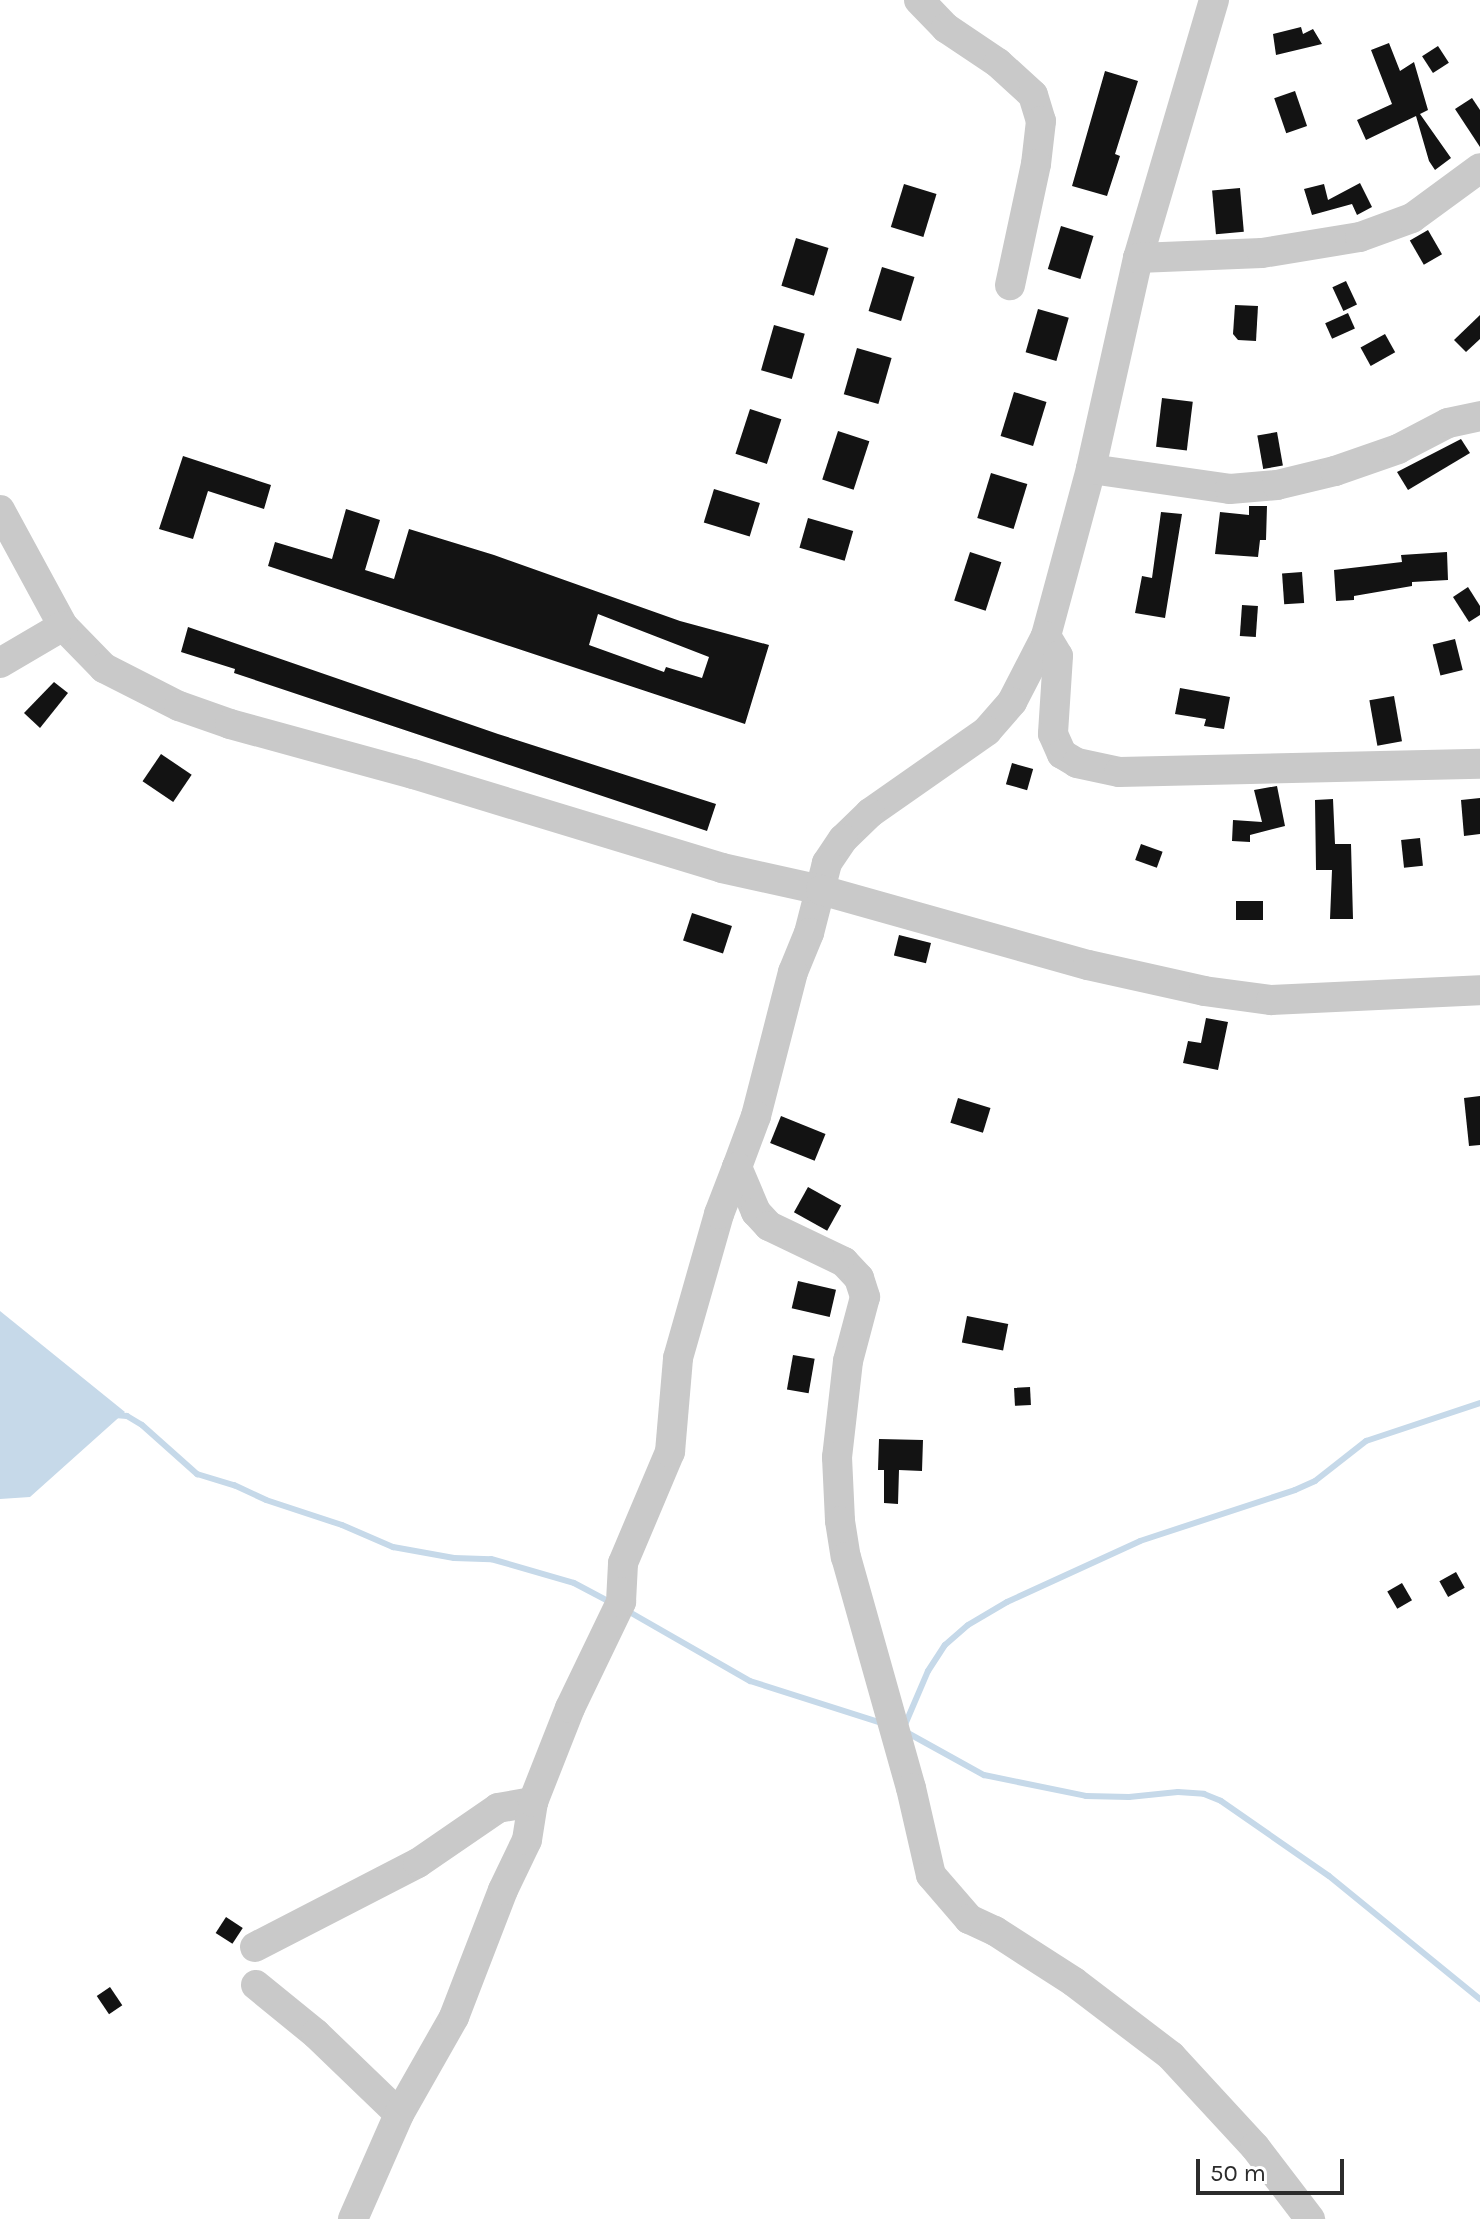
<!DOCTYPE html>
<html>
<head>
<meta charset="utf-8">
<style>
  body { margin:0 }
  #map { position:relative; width:1480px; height:2219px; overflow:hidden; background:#fff; font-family:Karla,sans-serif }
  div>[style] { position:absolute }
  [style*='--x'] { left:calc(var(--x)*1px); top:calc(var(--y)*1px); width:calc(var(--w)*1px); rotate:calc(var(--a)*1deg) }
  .water>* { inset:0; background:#c6d9e9 }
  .stream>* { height:6px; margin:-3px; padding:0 3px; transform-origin:3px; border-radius:3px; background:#c6d9e9 }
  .building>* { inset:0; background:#131313; transform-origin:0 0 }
  .minor>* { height:30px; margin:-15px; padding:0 15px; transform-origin:15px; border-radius:15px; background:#c9c9c9 }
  span { translate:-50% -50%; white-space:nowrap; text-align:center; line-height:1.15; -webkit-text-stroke:8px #fff; paint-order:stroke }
  .scale { position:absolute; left:1196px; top:2159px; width:148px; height:36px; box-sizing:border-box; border:4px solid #2c2c2c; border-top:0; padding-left:10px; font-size:24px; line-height:28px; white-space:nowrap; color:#2c2c2c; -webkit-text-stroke:6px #fff; paint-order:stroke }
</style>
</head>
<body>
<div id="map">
  <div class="water">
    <div style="clip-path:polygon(0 1311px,125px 1412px,30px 1497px,0 1499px)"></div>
  </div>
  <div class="stream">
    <div style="--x:115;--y:1415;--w:12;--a:5"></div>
    <div style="--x:127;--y:1416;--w:17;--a:31"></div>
    <div style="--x:142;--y:1425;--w:74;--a:41.7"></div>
    <div style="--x:197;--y:1474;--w:39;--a:17"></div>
    <div style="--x:234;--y:1485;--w:35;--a:25"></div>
    <div style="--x:266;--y:1500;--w:80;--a:18.2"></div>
    <div style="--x:342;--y:1525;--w:56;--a:23.3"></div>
    <div style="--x:393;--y:1547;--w:62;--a:10.2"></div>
    <div style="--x:454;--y:1558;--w:37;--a:2"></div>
    <div style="--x:491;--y:1559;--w:86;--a:16.1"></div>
    <div style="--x:574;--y:1583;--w:43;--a:27.8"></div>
    <div style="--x:626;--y:1610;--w:143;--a:29.8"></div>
    <div style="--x:750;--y:1681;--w:142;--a:17.7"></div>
    <div style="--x:904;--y:1727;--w:61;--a:-66.8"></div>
    <div style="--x:928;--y:1671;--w:31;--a:-57"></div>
    <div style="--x:945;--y:1645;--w:30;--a:-41"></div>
    <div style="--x:968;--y:1625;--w:45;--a:-30.5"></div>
    <div style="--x:1007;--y:1602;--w:146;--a:-24.6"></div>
    <div style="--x:1140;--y:1541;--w:163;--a:-18.2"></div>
    <div style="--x:1295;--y:1490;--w:22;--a:-24"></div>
    <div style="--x:1315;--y:1481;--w:65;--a:-38.1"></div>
    <div style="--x:1366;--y:1441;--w:120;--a:-18.4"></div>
    <div style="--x:906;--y:1732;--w:89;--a:28.9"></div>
    <div style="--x:984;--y:1775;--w:104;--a:11.6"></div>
    <div style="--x:1086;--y:1796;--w:43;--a:1.3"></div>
    <div style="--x:1129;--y:1797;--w:49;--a:-5.8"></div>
    <div style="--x:1178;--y:1792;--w:26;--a:4"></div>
    <div style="--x:1204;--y:1794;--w:18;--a:22"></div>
    <div style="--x:1221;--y:1801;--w:131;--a:34.8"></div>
    <div style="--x:1329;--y:1876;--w:195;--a:39.2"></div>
  </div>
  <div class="building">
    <div style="clip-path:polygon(1301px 27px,1303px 34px,1313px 29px,1322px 44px,1276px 55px,1273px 34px)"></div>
    <div style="clip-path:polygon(1389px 43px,1400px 71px,1414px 62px,1428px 110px,1420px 114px,1451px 158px,1435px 170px,1429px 161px,1416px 116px,1366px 140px,1357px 120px,1392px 104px,1371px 50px)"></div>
    <div style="left:1438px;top:46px;width:20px;height:19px;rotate:57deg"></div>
    <div style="clip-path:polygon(1105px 71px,1138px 81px,1115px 154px,1120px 156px,1107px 196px,1072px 186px)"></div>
    <div style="left:1295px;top:91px;width:37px;height:22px;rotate:71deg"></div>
    <div style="clip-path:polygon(1472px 98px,1480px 110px,1480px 147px,1455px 109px)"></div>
    <div style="clip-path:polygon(1360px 183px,1372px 207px,1357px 215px,1352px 204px,1312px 215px,1304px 189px,1324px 184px,1328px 200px)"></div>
    <div style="left:904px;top:184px;width:34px;height:45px;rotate:17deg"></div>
    <div style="left:1240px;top:188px;width:44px;height:28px;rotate:85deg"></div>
    <div style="left:1061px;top:226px;width:34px;height:45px;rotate:17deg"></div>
    <div style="left:1428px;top:230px;width:28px;height:21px;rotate:60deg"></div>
    <div style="left:796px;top:238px;width:34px;height:50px;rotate:17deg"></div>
    <div style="left:882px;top:267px;width:34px;height:46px;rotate:17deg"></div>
    <div style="left:1346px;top:281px;width:26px;height:15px;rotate:65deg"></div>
    <div style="clip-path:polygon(1235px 305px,1258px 306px,1256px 341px,1238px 340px,1233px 334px)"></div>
    <div style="left:1038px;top:309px;width:32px;height:45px;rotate:16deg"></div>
    <div style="left:1348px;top:313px;width:17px;height:25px;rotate:66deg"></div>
    <div style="clip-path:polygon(1480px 315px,1480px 339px,1466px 352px,1454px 340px)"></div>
    <div style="left:774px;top:325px;width:32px;height:47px;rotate:16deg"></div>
    <div style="left:1385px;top:334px;width:21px;height:28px;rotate:61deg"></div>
    <div style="left:857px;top:348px;width:36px;height:48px;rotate:16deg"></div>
    <div style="left:1014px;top:392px;width:34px;height:46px;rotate:17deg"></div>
    <div style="left:1162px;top:398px;width:31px;height:49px;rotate:7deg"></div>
    <div style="left:750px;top:409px;width:33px;height:47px;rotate:18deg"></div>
    <div style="left:838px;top:431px;width:33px;height:51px;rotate:18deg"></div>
    <div style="left:1277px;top:432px;width:34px;height:20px;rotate:80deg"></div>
    <div style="clip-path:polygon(1461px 439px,1470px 453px,1408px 490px,1397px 472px)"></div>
    <div style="clip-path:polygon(183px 456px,271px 485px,264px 509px,208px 491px,193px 539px,159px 529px)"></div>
    <div style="left:991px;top:473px;width:38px;height:47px;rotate:17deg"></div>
    <div style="left:714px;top:489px;width:48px;height:35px;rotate:17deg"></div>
    <div style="clip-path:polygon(1249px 506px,1267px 506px,1266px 540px,1260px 540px,1258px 557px,1215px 554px,1220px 512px,1249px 515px)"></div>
    <div style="clip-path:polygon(evenodd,346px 509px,380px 520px,365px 570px,394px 579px,409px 529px,494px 555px,680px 621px,769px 645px,745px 724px,268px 566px,275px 542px,332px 559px,346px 509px,598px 614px,709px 657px,702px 678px,666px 667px,664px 672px,589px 645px,598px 614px)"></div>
    <div style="clip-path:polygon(1161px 512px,1182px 514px,1165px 618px,1135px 613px,1142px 576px,1152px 578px)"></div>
    <div style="left:808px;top:518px;width:47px;height:31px;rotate:16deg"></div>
    <div style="left:970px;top:552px;width:33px;height:51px;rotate:18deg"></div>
    <div style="clip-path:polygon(1447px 552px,1448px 580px,1412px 582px,1412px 586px,1354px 596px,1354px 600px,1336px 601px,1334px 570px,1402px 562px,1401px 555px)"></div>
    <div style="left:1302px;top:572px;width:31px;height:20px;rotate:86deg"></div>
    <div style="clip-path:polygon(1468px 587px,1480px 606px,1480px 615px,1469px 622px,1453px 597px)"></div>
    <div style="left:1242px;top:605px;width:16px;height:31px;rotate:4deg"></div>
    <div style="clip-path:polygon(188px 627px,498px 734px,716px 804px,707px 831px,234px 673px,235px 669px,181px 652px)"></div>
    <div style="left:1455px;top:639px;width:32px;height:23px;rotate:76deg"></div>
    <div style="clip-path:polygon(54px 682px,68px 693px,40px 728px,24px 713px)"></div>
    <div style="clip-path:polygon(1180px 688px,1230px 697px,1224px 729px,1204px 726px,1206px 719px,1175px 714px)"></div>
    <div style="left:1394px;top:696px;width:46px;height:25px;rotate:80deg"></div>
    <div style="left:161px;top:754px;width:37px;height:33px;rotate:34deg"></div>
    <div style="left:1012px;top:763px;width:22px;height:22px;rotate:16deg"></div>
    <div style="clip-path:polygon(1277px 786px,1285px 826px,1250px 835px,1250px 842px,1232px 841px,1233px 820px,1262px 822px,1254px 790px)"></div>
    <div style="clip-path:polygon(1480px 798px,1480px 834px,1464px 836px,1461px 800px)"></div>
    <div style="clip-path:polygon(1333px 799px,1335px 844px,1351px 844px,1353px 919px,1330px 919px,1332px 870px,1316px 870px,1315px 800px)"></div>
    <div style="left:1420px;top:838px;width:28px;height:19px;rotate:84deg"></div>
    <div style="left:1141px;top:844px;width:23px;height:17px;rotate:20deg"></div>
    <div style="left:1263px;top:901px;width:19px;height:27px;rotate:90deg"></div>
    <div style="left:692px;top:913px;width:42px;height:29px;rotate:18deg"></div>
    <div style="left:899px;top:935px;width:33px;height:21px;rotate:14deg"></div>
    <div style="clip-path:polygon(1206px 1018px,1228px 1022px,1218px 1070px,1183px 1063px,1188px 1041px,1201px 1043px)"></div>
    <div style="clip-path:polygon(1480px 1096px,1480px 1145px,1469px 1146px,1464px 1098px)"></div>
    <div style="left:958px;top:1098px;width:34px;height:26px;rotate:17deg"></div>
    <div style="left:781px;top:1116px;width:48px;height:29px;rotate:22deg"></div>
    <div style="left:808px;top:1187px;width:38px;height:29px;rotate:29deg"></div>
    <div style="left:798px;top:1281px;width:39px;height:28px;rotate:13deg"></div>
    <div style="left:967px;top:1316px;width:42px;height:27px;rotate:11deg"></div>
    <div style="left:793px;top:1355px;width:22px;height:35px;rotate:10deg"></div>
    <div style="left:1030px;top:1387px;width:18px;height:16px;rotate:87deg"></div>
    <div style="clip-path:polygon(879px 1439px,923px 1440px,922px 1471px,899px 1470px,898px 1504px,884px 1503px,884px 1470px,878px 1470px)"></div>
    <div style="left:1456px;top:1572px;width:18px;height:19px;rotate:61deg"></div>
    <div style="left:1402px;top:1583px;width:20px;height:17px;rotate:60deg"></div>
    <div style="left:226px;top:1917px;width:20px;height:19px;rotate:33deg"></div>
    <div style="left:110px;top:1987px;width:22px;height:16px;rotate:56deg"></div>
  </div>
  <div class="minor">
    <div style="--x:919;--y:0;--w:39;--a:46"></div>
    <div style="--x:946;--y:28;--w:63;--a:33.9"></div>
    <div style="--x:998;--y:63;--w:47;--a:42.4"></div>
    <div style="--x:1033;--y:95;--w:27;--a:73"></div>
    <div style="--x:1041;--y:121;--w:43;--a:96.6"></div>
    <div style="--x:1036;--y:164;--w:124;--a:102.1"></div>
    <div style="--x:1214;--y:0;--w:269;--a:106.4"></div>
    <div style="--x:1138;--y:258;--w:216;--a:102.6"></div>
    <div style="--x:1091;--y:469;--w:173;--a:105.1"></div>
    <div style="--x:1046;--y:636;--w:74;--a:117.3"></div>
    <div style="--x:1012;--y:702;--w:38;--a:131"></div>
    <div style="--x:987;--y:731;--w:143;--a:145"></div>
    <div style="--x:870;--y:813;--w:37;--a:136"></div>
    <div style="--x:843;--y:839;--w:29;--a:124"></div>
    <div style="--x:827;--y:863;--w:72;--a:104.4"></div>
    <div style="--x:809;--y:933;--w:42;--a:112.3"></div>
    <div style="--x:793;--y:972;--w:149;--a:104.4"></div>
    <div style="--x:756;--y:1116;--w:54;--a:110.4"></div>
    <div style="--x:737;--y:1167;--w:49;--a:67.1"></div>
    <div style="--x:756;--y:1212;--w:19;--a:47"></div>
    <div style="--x:769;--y:1226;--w:83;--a:25.6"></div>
    <div style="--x:844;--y:1262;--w:22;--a:47"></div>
    <div style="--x:859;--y:1278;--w:20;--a:72"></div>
    <div style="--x:865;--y:1297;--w:66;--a:104.9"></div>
    <div style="--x:848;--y:1361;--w:97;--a:96.5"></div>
    <div style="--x:837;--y:1457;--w:64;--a:87.3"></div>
    <div style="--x:840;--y:1521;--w:36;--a:81"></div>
    <div style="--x:846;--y:1557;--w:240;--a:74.3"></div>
    <div style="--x:911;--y:1788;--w:89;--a:77.1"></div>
    <div style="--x:931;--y:1875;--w:58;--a:49.2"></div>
    <div style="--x:969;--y:1919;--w:29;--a:25"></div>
    <div style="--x:995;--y:1931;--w:94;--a:32.8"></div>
    <div style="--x:1074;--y:1982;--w:122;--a:37.3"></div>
    <div style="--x:1171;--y:2056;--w:124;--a:47.3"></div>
    <div style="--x:1255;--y:2147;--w:91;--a:52.6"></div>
    <div style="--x:1138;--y:258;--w:124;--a:-2.3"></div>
    <div style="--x:1262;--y:253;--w:99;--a:-9.3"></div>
    <div style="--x:1360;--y:237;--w:55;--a:-20.1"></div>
    <div style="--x:1412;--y:218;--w:84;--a:-36.3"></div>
    <div style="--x:1091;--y:469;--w:140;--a:8.2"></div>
    <div style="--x:1230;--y:489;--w:47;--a:-4.9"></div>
    <div style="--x:1277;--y:485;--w:60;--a:-13.6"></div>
    <div style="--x:1335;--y:471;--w:67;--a:-19.2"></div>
    <div style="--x:1398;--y:449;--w:56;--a:-27.5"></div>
    <div style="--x:1448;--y:423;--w:33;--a:-12"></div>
    <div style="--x:0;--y:510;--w:132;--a:61.5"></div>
    <div style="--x:63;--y:626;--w:59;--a:45.7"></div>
    <div style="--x:104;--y:668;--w:84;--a:26.9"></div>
    <div style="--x:179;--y:706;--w:54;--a:19.4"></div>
    <div style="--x:230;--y:724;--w:190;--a:15.3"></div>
    <div style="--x:413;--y:774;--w:323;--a:16.9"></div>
    <div style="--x:722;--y:868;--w:101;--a:12.5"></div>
    <div style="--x:821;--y:890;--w:277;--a:15.7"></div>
    <div style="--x:1088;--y:965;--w:119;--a:12.6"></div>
    <div style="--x:1204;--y:991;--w:68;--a:7.7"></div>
    <div style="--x:1271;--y:1000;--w:209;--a:-2.7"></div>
    <div style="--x:1046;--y:636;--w:23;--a:59"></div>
    <div style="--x:1058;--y:656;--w:78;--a:93.7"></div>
    <div style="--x:1053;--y:734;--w:22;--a:66"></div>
    <div style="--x:1062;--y:754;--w:17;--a:31"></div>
    <div style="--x:1077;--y:763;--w:43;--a:12.1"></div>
    <div style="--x:1119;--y:772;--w:361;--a:-1.3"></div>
    <div style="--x:0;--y:663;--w:73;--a:-30.4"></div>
    <div style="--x:255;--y:1947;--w:183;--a:-27.3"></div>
    <div style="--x:418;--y:1863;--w:97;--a:-34.5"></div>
    <div style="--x:498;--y:1808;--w:36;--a:-10"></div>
    <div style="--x:256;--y:1985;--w:77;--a:39.2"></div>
    <div style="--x:316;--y:2034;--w:115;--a:43.9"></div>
    <div style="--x:353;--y:2219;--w:115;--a:-66.3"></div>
    <div style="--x:399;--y:2114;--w:112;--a:-60.4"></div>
    <div style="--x:454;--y:2017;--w:136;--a:-68.9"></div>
    <div style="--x:503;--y:1890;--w:55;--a:-64.4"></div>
    <div style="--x:527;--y:1840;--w:38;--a:-81"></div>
    <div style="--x:533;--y:1802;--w:101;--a:-68.5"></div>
    <div style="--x:570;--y:1708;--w:118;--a:-64.3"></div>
    <div style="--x:621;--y:1602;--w:39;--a:-87"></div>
    <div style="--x:623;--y:1563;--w:121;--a:-67.1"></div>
    <div style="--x:670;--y:1452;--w:94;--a:-85.1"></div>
    <div style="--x:678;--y:1358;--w:150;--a:-74.1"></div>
    <div style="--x:719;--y:1214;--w:50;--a:-69"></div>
  </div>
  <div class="scale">50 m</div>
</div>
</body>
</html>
